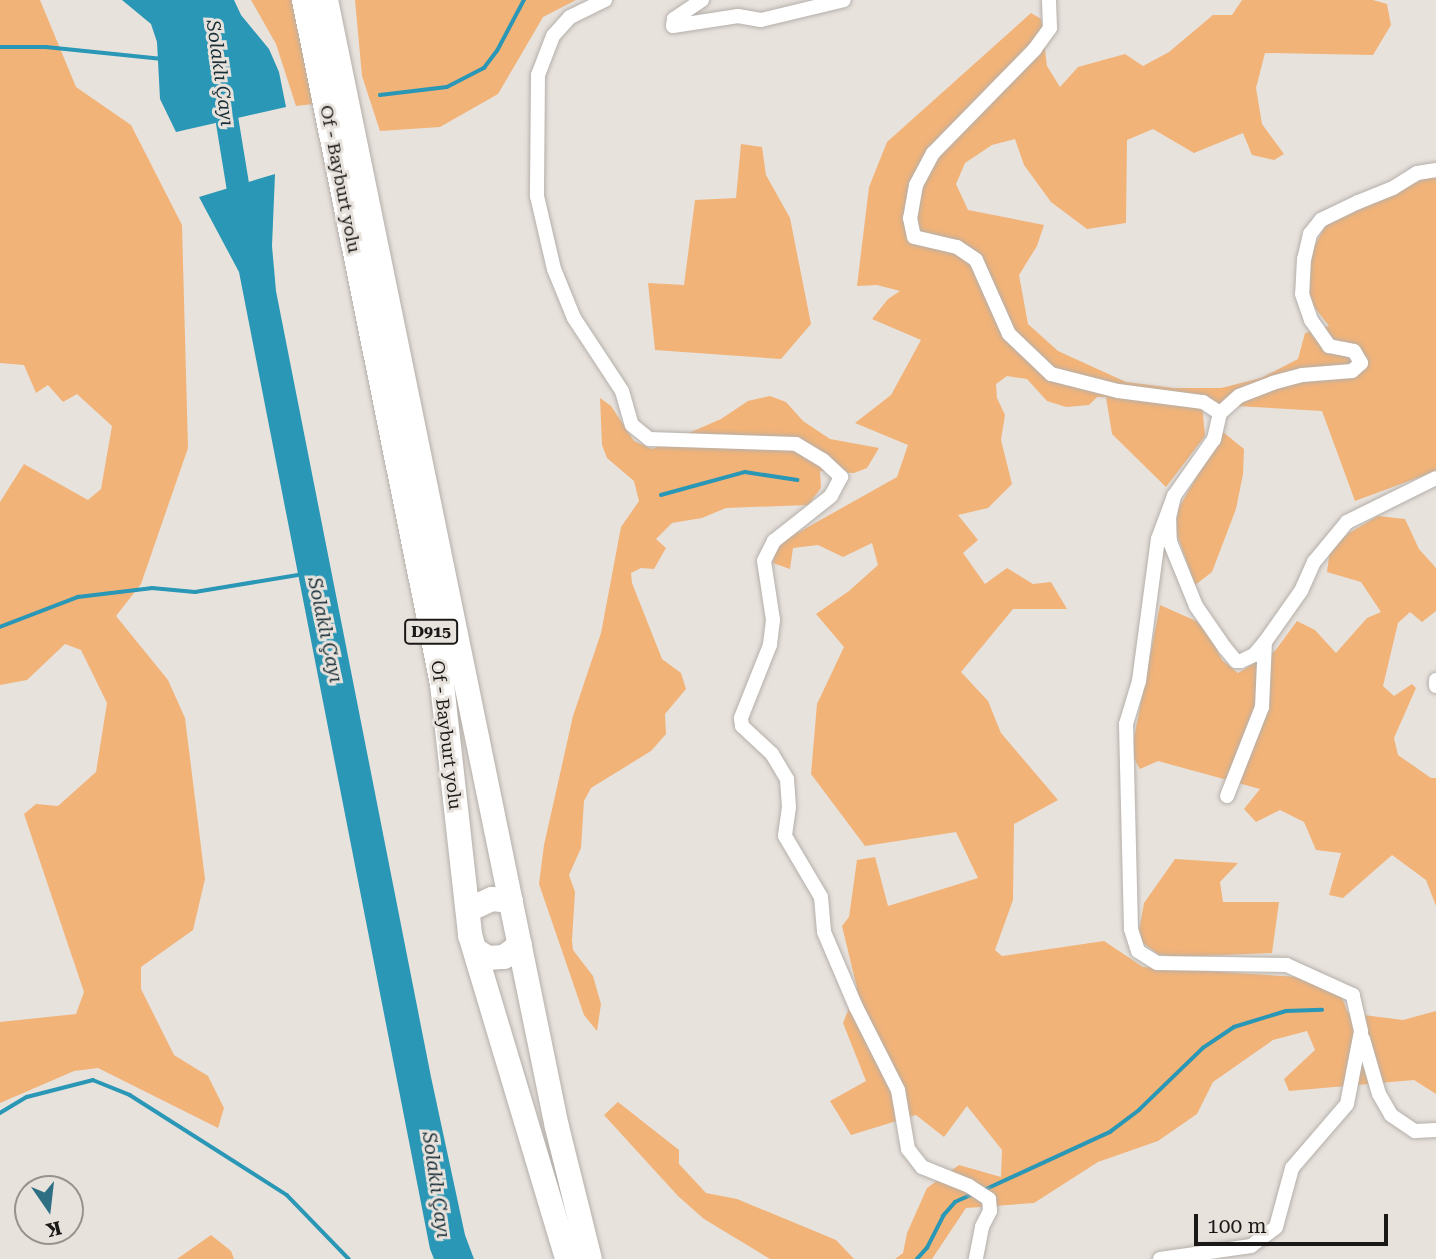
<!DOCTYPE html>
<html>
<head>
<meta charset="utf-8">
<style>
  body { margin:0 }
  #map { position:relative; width:1436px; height:1259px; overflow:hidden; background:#e8e2dd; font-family:"Roboto Serif",serif }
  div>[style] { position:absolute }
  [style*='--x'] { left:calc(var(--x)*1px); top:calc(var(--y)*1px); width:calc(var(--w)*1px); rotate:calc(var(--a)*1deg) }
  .green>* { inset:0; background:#f1b378 }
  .water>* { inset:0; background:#2997b5 }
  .stream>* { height:3.5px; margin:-1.75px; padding:0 1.75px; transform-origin:1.75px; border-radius:1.75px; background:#2997b5 }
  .river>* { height:23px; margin:-11.5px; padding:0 11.5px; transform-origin:11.5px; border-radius:11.5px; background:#2997b5 }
  .roads { filter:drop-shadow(0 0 2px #b5afaa) drop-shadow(0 0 2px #b5afaa) }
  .minor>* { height:14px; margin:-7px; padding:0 7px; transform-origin:7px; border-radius:7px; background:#fff }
  .trunk>* { height:24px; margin:-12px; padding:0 12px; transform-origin:12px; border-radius:12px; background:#fff }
  span { translate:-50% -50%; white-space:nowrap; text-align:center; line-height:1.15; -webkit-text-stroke:6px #e8e2dd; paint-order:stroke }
  .shield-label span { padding:2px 5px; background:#e8e2dd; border:2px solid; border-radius:5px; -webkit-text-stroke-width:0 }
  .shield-label { font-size:16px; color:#1b1917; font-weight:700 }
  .street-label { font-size:18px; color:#1b1917 }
  .water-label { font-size:19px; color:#172e36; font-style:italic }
  .north { position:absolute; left:14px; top:1175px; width:70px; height:70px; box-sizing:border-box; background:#e8e2dd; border:2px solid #96928e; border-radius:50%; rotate:166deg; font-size:19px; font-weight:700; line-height:28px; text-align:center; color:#1b1917 }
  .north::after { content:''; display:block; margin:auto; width:24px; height:32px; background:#2e6f83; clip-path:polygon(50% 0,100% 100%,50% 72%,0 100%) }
  .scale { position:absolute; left:1194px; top:1214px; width:194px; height:32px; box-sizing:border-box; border:4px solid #1b1917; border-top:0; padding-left:9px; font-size:21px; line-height:24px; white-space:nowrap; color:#1b1917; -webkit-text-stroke:5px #e8e2dd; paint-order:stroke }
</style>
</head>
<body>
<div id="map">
  <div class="green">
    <div style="clip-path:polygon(0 0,40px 0,76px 87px,131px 125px,182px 225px,188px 448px,141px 584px,116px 616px,168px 680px,185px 718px,205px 879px,193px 930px,141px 967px,141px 989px,174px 1055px,208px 1076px,224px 1108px,218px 1128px,98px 1068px,74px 1071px,0 1103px,0 1022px,76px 1014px,84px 992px,24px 814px,36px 804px,58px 806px,96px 772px,107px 703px,81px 650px,65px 644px,27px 680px,0 685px,0 502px,24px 464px,88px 500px,101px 489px,112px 426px,77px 394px,63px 402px,48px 385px,36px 393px,24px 365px,0 363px)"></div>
    <div style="clip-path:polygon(251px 0,292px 0,313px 104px,296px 106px,276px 44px)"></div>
    <div style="clip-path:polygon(355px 0,576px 0,543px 17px,498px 94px,440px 127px,380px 131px,362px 76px)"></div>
    <div style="clip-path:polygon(1242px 0,1373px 0,1387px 4px,1391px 25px,1373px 55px,1265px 53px,1256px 88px,1262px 124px,1284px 154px,1274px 160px,1252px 155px,1243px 133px,1194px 153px,1153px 129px,1127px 140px,1126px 223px,1087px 229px,1051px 202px,1024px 165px,1015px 139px,992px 145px,965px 163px,956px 184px,968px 210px,1044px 225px,1037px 246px,1019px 275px,1028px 324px,1058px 351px,1126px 382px,1174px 388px,1221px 388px,1261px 378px,1298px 359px,1305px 333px,1329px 326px,1308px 299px,1308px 259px,1325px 226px,1430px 176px,1436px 178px,1436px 471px,1355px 501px,1322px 411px,1202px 404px,1205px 436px,1166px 487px,1112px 434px,1106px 397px,1097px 397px,1089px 405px,1066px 407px,1047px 401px,1027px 379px,1007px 376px,996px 384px,997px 398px,1005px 415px,1001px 440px,1012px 484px,988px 508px,958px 515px,978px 540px,963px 553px,985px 584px,1007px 568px,1033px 584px,1051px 582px,1067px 609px,1013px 609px,961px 672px,988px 701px,1001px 733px,1058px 800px,1014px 824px,1013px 900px,995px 950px,1002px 956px,1104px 941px,1143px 967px,1299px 977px,1341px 995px,1348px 1013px,1403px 1020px,1436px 1011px,1436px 1094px,1414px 1080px,1289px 1091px,1284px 1079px,1315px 1050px,1307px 1031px,1273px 1040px,1213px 1082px,1197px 1114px,1158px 1141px,1098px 1162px,1034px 1203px,966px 1208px,932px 1259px,895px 1259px,903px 1253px,907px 1233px,927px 1188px,959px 1165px,1001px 1177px,1002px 1150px,967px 1106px,944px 1137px,916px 1115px,851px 1135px,830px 1101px,866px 1081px,843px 1023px,857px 988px,842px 926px,849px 917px,857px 860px,875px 857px,888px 906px,978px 878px,956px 832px,865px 846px,811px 774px,817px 704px,844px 647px,816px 614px,849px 591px,878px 565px,872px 543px,843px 557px,818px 545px,793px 548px,790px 569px,773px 563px,776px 545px,897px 477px,908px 445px,855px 423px,891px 395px,921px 340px,872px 319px,888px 299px,900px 291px,877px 285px,857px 286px,869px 187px,887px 142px,1031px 13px,1041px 19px,1047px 66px,1060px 87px,1078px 67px,1125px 54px,1143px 66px,1169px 52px,1213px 15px,1232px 15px)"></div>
    <div style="clip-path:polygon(741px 144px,762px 147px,766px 175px,790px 218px,811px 324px,781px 359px,655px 350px,648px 283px,684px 285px,695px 200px,736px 198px)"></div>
    <div style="clip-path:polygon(770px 396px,786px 402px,803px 421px,830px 439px,879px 448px,867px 468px,854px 473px,820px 471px,821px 488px,808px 505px,726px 508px,702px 518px,672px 523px,656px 539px,666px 548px,654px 569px,641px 568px,631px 573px,632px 583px,662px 659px,681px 673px,686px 689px,665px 714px,666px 734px,651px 751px,591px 788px,584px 801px,581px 848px,569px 875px,575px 892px,572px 940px,573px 950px,593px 976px,601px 1004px,597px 1031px,584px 1015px,539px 884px,544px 845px,573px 716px,601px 633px,621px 527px,639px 501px,634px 481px,607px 458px,602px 445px,600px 398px,611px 406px,634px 441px,652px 449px,721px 419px,748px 401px)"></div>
    <div style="clip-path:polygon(1223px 432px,1244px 449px,1243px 474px,1236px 509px,1212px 572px,1195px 585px,1176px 532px,1178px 509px)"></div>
    <div style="clip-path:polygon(1378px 516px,1405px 519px,1419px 549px,1436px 568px,1436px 611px,1422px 622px,1410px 612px,1398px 623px,1383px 686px,1394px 696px,1412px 684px,1416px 688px,1394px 738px,1398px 755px,1431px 778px,1436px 778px,1436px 906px,1426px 880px,1392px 855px,1343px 898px,1329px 895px,1341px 853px,1316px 850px,1304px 822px,1280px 810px,1256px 822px,1244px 809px,1260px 789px,1158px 761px,1140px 769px,1131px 753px,1160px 605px,1196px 621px,1209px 634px,1222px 660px,1238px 673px,1275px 651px,1297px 621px,1315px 630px,1336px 653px,1367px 618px,1381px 612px,1361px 582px,1327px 572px,1330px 550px,1349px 533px)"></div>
    <div style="clip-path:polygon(1175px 859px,1238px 863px,1220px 882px,1223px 902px,1279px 902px,1272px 953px,1176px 957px,1158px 954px,1143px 943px,1139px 931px,1144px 903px)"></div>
    <div style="clip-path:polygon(618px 1102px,679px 1150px,679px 1164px,706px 1193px,737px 1199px,836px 1240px,854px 1259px,770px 1259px,704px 1219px,678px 1196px,604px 1115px)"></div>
    <div style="clip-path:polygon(211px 1235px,231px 1251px,234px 1259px,177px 1259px)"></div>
  </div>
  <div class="water">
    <div style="clip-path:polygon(122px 0,234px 0,241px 15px,269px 49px,279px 72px,286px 107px,176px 132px,160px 99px,157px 42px,151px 24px)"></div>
    <div style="clip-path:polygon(275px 174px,272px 246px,276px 291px,431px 1077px,465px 1235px,474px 1259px,434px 1259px,430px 1249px,239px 272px,199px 197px)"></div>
  </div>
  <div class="stream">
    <div style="--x:0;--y:47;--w:46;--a:0"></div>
    <div style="--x:46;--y:47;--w:117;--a:5.9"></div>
    <div style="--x:380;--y:95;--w:67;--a:-6.8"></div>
    <div style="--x:447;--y:87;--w:42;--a:-27.2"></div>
    <div style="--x:484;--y:68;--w:21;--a:-53"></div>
    <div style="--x:497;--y:51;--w:58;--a:-62.1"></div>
    <div style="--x:661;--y:495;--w:87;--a:-15.3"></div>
    <div style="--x:745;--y:472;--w:53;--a:8.7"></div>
    <div style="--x:0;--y:627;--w:84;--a:-21"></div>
    <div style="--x:78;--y:597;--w:75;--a:-6.9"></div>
    <div style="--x:152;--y:588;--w:43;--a:5.3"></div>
    <div style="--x:195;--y:592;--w:104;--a:-9.4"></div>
    <div style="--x:0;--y:1113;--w:31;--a:-31"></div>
    <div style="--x:27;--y:1097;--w:68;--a:-14.4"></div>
    <div style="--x:93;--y:1080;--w:40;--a:22"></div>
    <div style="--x:130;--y:1095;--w:186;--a:32.5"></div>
    <div style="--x:287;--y:1195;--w:89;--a:45.9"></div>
    <div style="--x:984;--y:1190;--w:139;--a:-24.7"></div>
    <div style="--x:1110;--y:1132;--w:36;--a:-37"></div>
    <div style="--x:1139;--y:1110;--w:89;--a:-44.1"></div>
    <div style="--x:1203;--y:1048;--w:37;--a:-34"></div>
    <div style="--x:1234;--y:1027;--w:54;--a:-17.1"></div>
    <div style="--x:1286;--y:1011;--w:36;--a:-2"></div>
    <div style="--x:917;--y:1259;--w:15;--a:-48"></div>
    <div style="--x:927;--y:1248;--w:36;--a:-63"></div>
    <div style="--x:943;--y:1216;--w:18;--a:-49"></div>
    <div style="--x:955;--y:1202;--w:20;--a:-24"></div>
  </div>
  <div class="river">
    <div style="--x:222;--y:92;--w:124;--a:80.7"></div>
  </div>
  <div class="roads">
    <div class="minor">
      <div style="--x:605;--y:0;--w:39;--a:154"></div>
      <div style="--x:570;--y:17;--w:25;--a:132"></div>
      <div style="--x:553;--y:36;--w:42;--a:111"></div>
      <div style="--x:538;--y:75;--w:121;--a:90.5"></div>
      <div style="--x:537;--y:196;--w:75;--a:76.9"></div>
      <div style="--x:554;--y:269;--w:53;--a:67.8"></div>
      <div style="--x:574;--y:318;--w:87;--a:56.7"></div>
      <div style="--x:622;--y:391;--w:35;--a:74"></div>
      <div style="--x:632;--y:425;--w:22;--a:39"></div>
      <div style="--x:649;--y:439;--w:147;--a:1.9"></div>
      <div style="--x:796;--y:444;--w:31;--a:31"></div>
      <div style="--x:823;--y:460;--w:25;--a:43"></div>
      <div style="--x:841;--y:477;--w:21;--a:118"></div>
      <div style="--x:831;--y:496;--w:73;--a:141.7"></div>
      <div style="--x:774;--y:541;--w:22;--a:117"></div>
      <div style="--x:764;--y:561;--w:60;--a:81.3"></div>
      <div style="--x:773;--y:620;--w:25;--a:97"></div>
      <div style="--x:770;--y:645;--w:79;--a:111.7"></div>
      <div style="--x:741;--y:718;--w:8;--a:83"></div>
      <div style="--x:742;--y:726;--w:41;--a:43"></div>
      <div style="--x:772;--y:754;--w:29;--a:59"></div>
      <div style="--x:787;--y:779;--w:28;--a:86"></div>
      <div style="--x:789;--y:807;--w:29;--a:98"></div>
      <div style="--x:785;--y:836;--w:71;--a:59.5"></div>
      <div style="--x:821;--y:897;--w:35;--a:85"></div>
      <div style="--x:824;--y:932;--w:82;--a:66.9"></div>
      <div style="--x:856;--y:1007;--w:93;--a:63.2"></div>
      <div style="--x:898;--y:1090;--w:60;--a:80.4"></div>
      <div style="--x:908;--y:1149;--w:23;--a:52"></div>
      <div style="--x:922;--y:1167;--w:51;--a:22"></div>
      <div style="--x:969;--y:1186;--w:24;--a:33"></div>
      <div style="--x:989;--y:1199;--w:12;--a:85"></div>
      <div style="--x:990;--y:1211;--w:18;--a:117"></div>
      <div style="--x:982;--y:1227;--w:33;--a:101"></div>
      <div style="--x:702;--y:0;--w:34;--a:146"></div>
      <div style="--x:674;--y:19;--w:7;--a:98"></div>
      <div style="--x:673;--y:26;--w:66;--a:-8.7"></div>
      <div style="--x:738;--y:16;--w:23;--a:10"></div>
      <div style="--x:761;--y:20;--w:85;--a:-13.5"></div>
      <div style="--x:1049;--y:0;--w:28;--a:88"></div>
      <div style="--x:1050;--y:28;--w:26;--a:126"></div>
      <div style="--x:1035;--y:49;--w:146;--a:134.4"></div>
      <div style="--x:933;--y:153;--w:36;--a:118"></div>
      <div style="--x:916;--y:185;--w:34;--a:100"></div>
      <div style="--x:910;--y:218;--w:19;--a:78"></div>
      <div style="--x:914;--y:237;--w:44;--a:13.1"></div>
      <div style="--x:957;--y:247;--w:23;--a:34"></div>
      <div style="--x:976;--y:260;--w:81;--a:66"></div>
      <div style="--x:1009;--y:334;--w:58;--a:43.6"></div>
      <div style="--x:1051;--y:374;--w:69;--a:14.2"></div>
      <div style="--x:1118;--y:391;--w:86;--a:7.4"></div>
      <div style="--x:1203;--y:402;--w:20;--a:33"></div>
      <div style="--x:1436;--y:170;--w:19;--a:171"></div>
      <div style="--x:1417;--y:173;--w:28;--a:148"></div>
      <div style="--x:1393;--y:188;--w:38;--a:158"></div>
      <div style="--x:1358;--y:202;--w:41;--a:154.1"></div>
      <div style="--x:1321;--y:220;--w:18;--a:128"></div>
      <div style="--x:1310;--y:234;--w:26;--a:103"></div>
      <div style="--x:1304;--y:259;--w:35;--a:93"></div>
      <div style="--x:1302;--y:294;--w:28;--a:71"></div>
      <div style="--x:1311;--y:320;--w:32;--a:55"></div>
      <div style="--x:1329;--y:346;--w:25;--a:11"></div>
      <div style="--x:1354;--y:351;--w:14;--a:60"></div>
      <div style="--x:1361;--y:363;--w:12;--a:138"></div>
      <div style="--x:1352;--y:371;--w:50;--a:175.4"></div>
      <div style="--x:1302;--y:375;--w:30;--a:165"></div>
      <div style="--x:1273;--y:383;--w:36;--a:159"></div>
      <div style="--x:1239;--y:396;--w:25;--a:138"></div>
      <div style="--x:1220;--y:413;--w:27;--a:103"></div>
      <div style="--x:1214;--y:439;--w:70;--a:125.1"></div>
      <div style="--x:1174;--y:496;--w:23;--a:103"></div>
      <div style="--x:1169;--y:518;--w:24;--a:88"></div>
      <div style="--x:1170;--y:542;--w:69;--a:67.9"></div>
      <div style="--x:1196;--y:606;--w:51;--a:55.4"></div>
      <div style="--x:1225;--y:648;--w:17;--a:50"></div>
      <div style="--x:1236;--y:661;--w:5;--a:0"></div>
      <div style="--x:1241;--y:661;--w:14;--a:-25"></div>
      <div style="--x:1254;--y:655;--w:17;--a:-50"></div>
      <div style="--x:1265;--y:642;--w:62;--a:-54.8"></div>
      <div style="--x:1301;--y:591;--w:32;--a:-66"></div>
      <div style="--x:1314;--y:562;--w:52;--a:-50.5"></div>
      <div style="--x:1347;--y:522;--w:99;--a:-26.3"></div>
      <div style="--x:1436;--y:680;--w:6;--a:90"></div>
      <div style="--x:1227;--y:796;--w:96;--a:-68.5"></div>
      <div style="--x:1262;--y:707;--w:65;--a:-87.4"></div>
      <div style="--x:1363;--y:1039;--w:57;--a:73.8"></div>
      <div style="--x:1379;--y:1094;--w:24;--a:60"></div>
      <div style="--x:1391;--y:1115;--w:29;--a:34"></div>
      <div style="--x:1415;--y:1131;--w:21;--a:-3"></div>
      <div style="--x:1160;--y:1259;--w:92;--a:-8.1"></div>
      <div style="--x:1251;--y:1246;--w:31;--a:-37"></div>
      <div style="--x:1276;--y:1227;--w:61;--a:-74.8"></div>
      <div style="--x:1292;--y:1168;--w:84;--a:-49.3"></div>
      <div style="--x:1347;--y:1104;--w:74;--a:-79.1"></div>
      <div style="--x:1361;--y:1031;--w:37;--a:-103"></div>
      <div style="--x:1353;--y:995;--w:72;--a:-155.6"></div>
      <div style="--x:1287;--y:965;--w:130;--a:-179.1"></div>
      <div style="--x:1157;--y:963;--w:22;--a:-148"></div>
      <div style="--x:1138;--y:951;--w:23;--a:-108"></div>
      <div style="--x:1131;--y:929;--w:205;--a:-91.4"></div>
      <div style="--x:1126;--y:724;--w:45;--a:-73.2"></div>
      <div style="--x:1139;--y:681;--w:143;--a:-82.4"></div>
      <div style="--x:1158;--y:539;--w:46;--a:-69.6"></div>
    </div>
    <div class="trunk">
      <div style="--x:304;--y:0;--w:698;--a:78.59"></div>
      <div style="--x:442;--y:684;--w:253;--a:83.6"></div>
      <div style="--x:470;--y:935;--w:338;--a:73.3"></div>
      <div style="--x:326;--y:0;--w:1150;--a:78.42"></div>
      <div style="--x:557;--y:1127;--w:136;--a:76"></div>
      <div style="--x:468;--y:910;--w:26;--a:-25"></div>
      <div style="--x:492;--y:899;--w:19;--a:6"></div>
      <div style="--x:475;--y:950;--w:15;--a:32"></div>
      <div style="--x:488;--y:958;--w:16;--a:-4"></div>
      <div style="--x:504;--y:957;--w:20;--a:-37"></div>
    </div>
  </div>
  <div class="shield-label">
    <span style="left:431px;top:632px">D915</span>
  </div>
  <div class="street-label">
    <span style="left:340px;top:179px;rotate:79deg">Of - Bayburt yolu</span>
    <span style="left:446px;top:735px;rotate:83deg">Of - Bayburt yolu</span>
  </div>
  <div class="water-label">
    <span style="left:220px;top:73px;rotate:82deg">Solaklı Çayı</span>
    <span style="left:325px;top:630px;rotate:78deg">Solaklı Çayı</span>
    <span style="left:436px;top:1185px;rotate:82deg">Solaklı Çayı</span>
  </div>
  <div class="north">K</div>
  <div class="scale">100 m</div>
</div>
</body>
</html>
